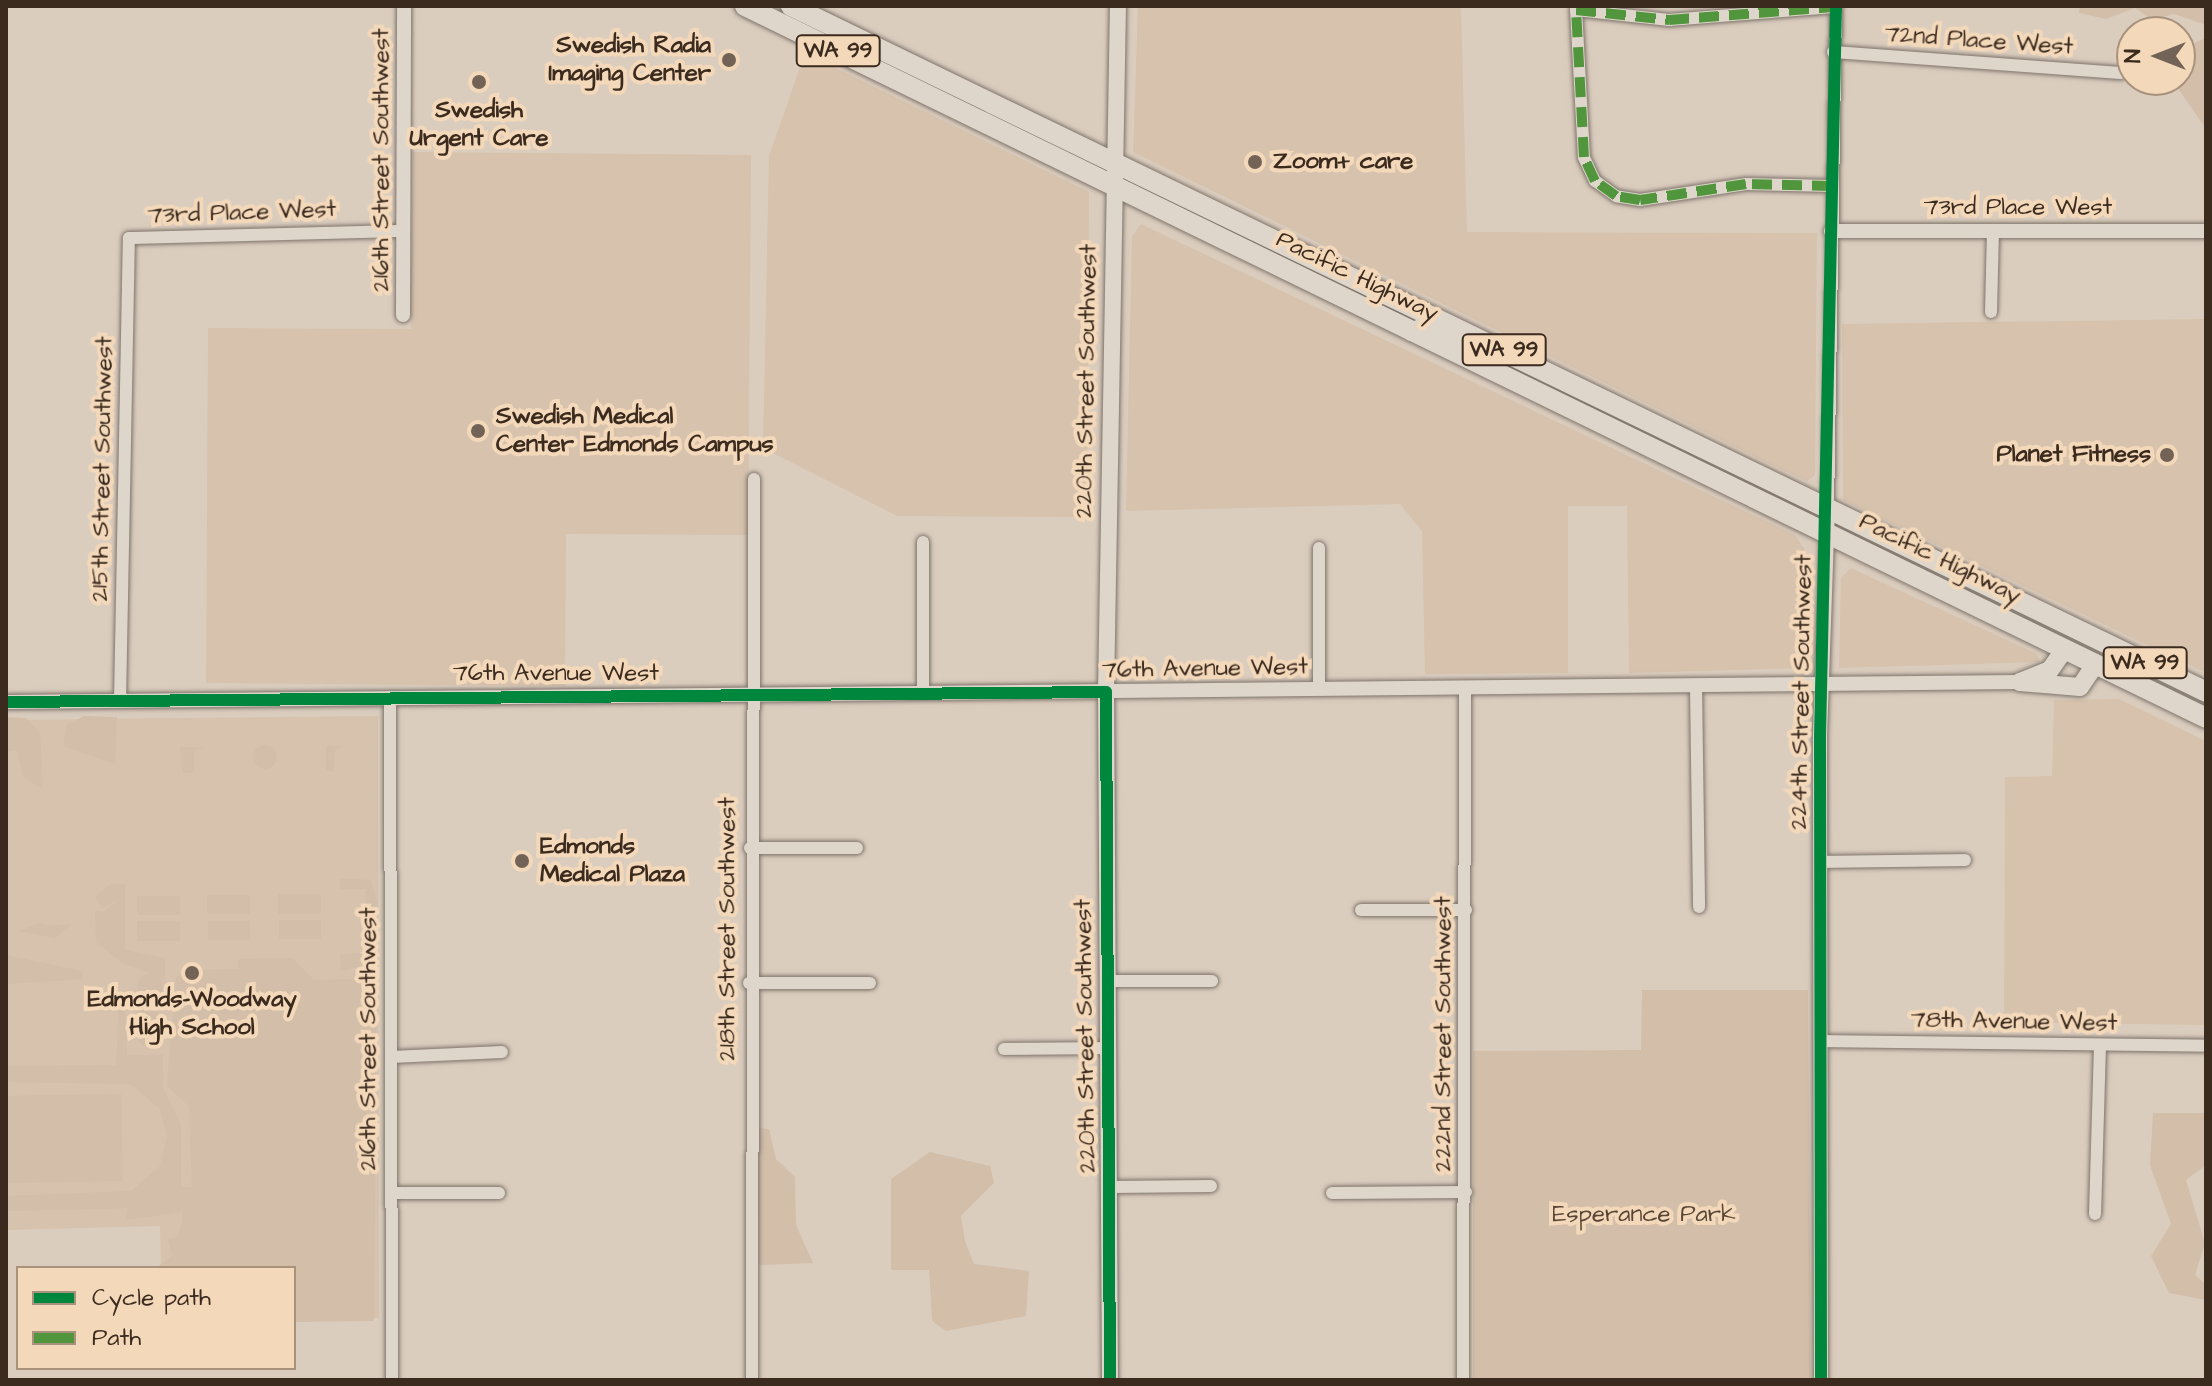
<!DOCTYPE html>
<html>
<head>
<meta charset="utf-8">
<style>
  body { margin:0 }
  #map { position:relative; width:2212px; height:1386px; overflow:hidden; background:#dbcdbe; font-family:"Architects Daughter",sans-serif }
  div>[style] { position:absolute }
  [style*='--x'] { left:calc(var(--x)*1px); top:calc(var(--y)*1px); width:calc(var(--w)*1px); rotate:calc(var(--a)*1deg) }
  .built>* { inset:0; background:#d6c2ad }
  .green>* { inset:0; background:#d2bea9; transform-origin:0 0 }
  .round { border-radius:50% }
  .roads { filter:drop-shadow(0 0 2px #7e746b) drop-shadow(0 0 2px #7e746b) }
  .minor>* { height:12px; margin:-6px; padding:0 6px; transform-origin:6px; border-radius:6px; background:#dfd6cb }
  .tertiary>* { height:14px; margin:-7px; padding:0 7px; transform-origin:7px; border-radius:7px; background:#dfd6cb }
  .secondary>* { height:16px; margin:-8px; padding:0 8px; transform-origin:8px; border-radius:8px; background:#dfd6cb }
  .primary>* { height:18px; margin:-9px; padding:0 9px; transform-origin:9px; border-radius:9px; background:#dfd6cb }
  .trunk>* { height:20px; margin:-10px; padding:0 10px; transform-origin:10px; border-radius:10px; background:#dfd6cb }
  .quiet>* { height:10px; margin-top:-5px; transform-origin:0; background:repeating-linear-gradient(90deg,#51953d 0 20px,transparent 0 30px) }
  .cycleway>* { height:12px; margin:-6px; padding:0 6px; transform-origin:6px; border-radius:6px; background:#00873e }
  .dots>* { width:22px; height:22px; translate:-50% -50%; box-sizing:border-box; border:4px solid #f3d8ba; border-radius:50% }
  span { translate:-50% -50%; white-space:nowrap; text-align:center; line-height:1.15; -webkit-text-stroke:8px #f3d8ba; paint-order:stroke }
  .shield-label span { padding:2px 6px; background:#f3d8ba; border:2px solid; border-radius:6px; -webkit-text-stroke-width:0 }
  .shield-label { font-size:22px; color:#3b2a1e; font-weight:700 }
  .street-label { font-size:24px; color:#3b2a1e }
  .poi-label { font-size:24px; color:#3b2a1e; font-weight:700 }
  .right { translate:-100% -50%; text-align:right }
  .left { translate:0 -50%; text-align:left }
  .park-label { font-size:24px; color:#584536 }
  .frame { position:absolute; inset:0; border:8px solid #3b2a1e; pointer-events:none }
  .legend { position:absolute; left:16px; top:1266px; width:280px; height:104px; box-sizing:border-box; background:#f3d8ba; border:2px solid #a9927c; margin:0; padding:10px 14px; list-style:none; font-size:24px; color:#3b2a1e }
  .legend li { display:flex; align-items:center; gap:16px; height:40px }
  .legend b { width:40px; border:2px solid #a9927c }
  .north { position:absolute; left:2116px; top:16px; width:80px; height:80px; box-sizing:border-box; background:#f3d8ba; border:2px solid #a9927c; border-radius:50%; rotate:270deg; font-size:22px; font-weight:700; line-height:32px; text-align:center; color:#3b2a1e }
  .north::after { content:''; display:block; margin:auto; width:28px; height:36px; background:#736356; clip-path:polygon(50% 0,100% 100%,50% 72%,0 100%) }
</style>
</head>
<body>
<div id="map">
  <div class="built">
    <div style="clip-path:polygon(1138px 6px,1461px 6px,1467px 232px,1817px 233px,1815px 475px,1807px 481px,1780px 469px,1133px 152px)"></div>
    <div style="clip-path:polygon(805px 53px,1089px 192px,1087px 517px,897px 516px,763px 448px,769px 156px)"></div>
    <div style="clip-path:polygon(413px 152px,751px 155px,748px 535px,566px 534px,565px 686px,206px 683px,208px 328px,411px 329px)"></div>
    <div style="clip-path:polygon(1141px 224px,1795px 535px,1808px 554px,1808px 668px,1629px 673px,1627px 506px,1568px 506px,1568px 673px,1425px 674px,1422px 531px,1400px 504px,1126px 511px,1132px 236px)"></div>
    <div style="clip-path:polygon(2206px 319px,2206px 673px,1843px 500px,1842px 324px)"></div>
    <div style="clip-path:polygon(1851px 568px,2037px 654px,2040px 662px,1839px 668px,1841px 578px)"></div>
    <div style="clip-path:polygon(2119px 699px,2206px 741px,2206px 1025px,2004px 1022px,2005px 777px,2052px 776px,2054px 700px)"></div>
    <div style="clip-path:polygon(378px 716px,379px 1318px,294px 1319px,294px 1268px,161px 1268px,160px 1226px,6px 1230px,6px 720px)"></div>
  </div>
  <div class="green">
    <div style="clip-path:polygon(2080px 6px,2206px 6px,2206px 25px,2174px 14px,2152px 20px,2135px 8px,2106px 19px,2079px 13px)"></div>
    <div style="clip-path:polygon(2206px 38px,2206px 121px,2204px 126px,2175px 84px,2185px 68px,2180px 49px)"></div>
    <div style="clip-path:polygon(84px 716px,117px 717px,115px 764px,63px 746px,67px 725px)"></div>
    <div style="clip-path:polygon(6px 717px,26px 718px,40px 733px,43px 789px,23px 777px,17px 750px,6px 752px)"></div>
    <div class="round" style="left:253px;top:745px;width:24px;height:24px"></div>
    <div style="clip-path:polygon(326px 746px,345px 746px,335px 750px,334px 772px,326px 770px)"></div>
    <div style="clip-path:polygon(180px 747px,204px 747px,194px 751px,194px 773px,183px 773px)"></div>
    <div style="clip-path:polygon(340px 879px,371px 880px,378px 907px,366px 907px,365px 889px,340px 889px)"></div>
    <div style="clip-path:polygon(111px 884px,125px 884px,125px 950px,165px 958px,165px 979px,122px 963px,96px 942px,95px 911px,105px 911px,119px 899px,102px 908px,95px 897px)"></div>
    <div style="left:321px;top:894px;width:20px;height:43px;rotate:90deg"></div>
    <div style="left:207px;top:895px;width:43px;height:19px"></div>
    <div style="left:137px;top:896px;width:43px;height:19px"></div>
    <div style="left:279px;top:920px;width:42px;height:19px"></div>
    <div style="left:180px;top:921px;width:20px;height:43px;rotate:90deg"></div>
    <div style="left:208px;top:921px;width:42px;height:19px"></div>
    <div style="clip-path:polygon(39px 923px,49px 926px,71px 924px,55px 938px,20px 931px)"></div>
    <div style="clip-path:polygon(377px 951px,374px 1321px,294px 1322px,294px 1268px,156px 1268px,172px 1256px,168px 1239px,177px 1237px,183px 1220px,182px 1206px,181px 1212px,126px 1220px,128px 1208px,6px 1211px,6px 1196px,131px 1191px,160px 1166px,167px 1137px,160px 1109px,130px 1084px,6px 1082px,6px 1066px,116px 1065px,119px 1003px,125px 1002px,127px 1055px,163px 1055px,163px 1088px,181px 1125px,181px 1187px,192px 1187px,189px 1106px,167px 1086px,176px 978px,184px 970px,238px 969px,238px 959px,292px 958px,314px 980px,362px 979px,362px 966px,341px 971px,340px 955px)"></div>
    <div style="clip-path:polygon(6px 955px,82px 971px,83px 979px,6px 984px)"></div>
    <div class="round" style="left:137px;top:974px;width:26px;height:26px"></div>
    <div style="clip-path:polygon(1642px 990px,1808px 990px,1811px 1380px,1473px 1380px,1473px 1051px,1641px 1050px)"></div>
    <div class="round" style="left:137px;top:999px;width:22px;height:22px"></div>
    <div class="round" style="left:138px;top:1025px;width:22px;height:22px"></div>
    <div style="left:121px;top:1094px;width:87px;height:115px;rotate:89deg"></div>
    <div style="clip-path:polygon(2153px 1113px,2206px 1113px,2206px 1165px,2186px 1180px,2205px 1243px,2195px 1275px,2206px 1284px,2206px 1300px,2169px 1293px,2151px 1256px,2171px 1224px,2150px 1165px)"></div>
    <div style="clip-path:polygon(757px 1128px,769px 1129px,776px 1159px,795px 1177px,796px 1225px,813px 1263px,759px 1265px)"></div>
    <div style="clip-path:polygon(930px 1152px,990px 1166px,994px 1183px,961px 1216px,965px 1241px,974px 1264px,1029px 1271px,1026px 1316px,946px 1331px,932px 1321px,929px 1270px,891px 1270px,891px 1179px)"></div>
  </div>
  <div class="roads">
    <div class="minor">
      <div style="--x:1833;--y:52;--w:289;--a:4.2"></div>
      <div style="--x:1832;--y:186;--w:86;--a:-178.7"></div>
      <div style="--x:1746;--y:184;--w:107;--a:171.4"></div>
      <div style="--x:1640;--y:200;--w:24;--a:-171"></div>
      <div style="--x:1616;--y:196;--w:26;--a:-144"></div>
      <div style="--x:1595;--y:181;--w:26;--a:-115"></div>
      <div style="--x:1584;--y:157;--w:147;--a:-93.1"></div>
      <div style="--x:1576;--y:10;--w:94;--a:6.1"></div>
      <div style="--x:1669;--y:20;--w:168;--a:-4.5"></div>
      <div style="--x:1991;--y:312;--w:82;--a:-88.6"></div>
      <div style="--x:1828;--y:511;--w:505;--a:-89.09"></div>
      <div style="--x:1696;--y:686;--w:221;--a:89.2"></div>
      <div style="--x:1319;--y:689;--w:141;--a:-90"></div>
      <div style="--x:923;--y:694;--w:152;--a:-90"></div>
      <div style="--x:390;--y:697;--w:683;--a:89.83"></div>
      <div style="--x:120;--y:701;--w:463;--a:-88.9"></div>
      <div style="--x:129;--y:238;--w:274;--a:-1.5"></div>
      <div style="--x:750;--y:848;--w:107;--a:0"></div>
      <div style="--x:1821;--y:862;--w:144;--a:-0.8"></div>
      <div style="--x:1361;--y:910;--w:105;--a:0"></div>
      <div style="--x:1109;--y:981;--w:103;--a:0"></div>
      <div style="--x:749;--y:983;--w:121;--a:0"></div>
      <div style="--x:1821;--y:1041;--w:385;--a:0.7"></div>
      <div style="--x:1004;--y:1049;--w:106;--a:-0.5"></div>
      <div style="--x:391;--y:1057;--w:111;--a:-2.6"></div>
      <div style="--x:1110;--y:1187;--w:101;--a:-0.6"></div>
      <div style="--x:391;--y:1193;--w:108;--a:0"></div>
      <div style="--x:1332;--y:1193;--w:134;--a:-0.4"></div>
      <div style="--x:2095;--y:1214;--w:167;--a:-88.3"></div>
      <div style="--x:752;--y:1380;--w:901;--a:-89.87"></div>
      <div style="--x:1463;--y:1380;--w:692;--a:-89.83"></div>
    </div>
    <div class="tertiary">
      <div style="--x:1831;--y:231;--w:375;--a:0"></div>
      <div style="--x:403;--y:315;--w:309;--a:-89.8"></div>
      <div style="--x:6;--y:702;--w:2014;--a:-0.57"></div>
      <div style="--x:1821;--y:1380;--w:644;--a:-90.09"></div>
      <div style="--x:1820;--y:736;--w:225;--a:-88"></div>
    </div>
    <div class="secondary">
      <div style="--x:1110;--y:1380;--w:688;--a:-90.33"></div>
      <div style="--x:1106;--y:692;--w:686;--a:-89"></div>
    </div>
    <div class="primary">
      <div style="--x:1411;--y:332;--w:13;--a:-23"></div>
      <div style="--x:1423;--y:327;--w:73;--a:23.4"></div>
      <div style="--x:1490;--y:356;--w:20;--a:-3"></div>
      <div style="--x:2020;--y:682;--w:60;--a:4.8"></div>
      <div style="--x:2080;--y:687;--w:27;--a:-56"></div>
      <div style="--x:2020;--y:682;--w:32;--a:-22"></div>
      <div style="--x:2050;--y:670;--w:24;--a:-55"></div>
    </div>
    <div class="trunk">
      <div style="--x:745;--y:6;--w:1625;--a:25.98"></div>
      <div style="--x:791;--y:6;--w:1573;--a:25.86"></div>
    </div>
  </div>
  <div class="quiet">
    <div style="--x:1832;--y:186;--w:86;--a:-178.7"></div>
    <div style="--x:1746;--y:184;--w:107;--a:171.4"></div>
    <div style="--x:1640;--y:200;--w:24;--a:-171"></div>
    <div style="--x:1616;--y:196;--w:26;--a:-144"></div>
    <div style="--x:1595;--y:181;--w:26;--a:-115"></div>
    <div style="--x:1584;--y:157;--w:147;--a:-93.1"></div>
    <div style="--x:1576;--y:10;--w:94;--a:6.1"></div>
    <div style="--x:1669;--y:20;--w:168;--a:-4.5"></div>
  </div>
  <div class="cycleway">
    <div style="--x:6;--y:702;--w:1100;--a:-0.52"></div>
    <div style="--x:1106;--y:692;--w:688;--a:89.67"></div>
    <div style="--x:1821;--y:1380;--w:644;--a:-90.09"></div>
    <div style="--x:1820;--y:736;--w:730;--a:-88.74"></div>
  </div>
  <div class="dots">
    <div style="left:729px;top:60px;background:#736356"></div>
    <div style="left:479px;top:82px;background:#736356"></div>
    <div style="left:1255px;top:162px;background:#736356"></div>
    <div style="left:478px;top:431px;background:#736356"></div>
    <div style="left:2167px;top:455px;background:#736356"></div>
    <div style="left:522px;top:861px;background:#736356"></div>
    <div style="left:192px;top:973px;background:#736356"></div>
  </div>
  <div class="shield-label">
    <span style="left:838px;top:51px">WA 99</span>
    <span style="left:1504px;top:350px">WA 99</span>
    <span style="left:2145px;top:663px">WA 99</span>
  </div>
  <div class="street-label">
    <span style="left:1979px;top:41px;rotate:4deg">72nd Place West</span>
    <span style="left:382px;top:160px;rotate:-90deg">216th Street Southwest</span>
    <span style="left:2018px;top:208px">73rd Place West</span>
    <span style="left:242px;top:213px;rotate:-2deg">73rd Place West</span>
    <span style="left:1357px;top:277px;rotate:26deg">Pacific Highway</span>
    <span style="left:1087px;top:381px;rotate:-89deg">220th Street Southwest</span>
    <span style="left:103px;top:469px;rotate:-89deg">215th Street Southwest</span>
    <span style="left:1940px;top:559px;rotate:26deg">Pacific Highway</span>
    <span style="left:1205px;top:669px;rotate:-1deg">76th Avenue West</span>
    <span style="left:556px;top:674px">76th Avenue West</span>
    <span style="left:1802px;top:692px;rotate:-89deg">224th Street Southwest</span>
    <span style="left:728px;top:929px;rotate:-90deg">218th Street Southwest</span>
    <span style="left:2014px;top:1022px;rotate:1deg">78th Avenue West</span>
    <span style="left:1444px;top:1034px;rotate:-90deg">222nd Street Southwest</span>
    <span style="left:1086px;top:1036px;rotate:-91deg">220th Street Southwest</span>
    <span style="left:369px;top:1039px;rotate:-90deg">216th Street Southwest</span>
  </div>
  <div class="poi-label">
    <span class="right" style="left:711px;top:60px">Swedish Radia<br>Imaging Center</span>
    <span style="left:479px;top:125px">Swedish<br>Urgent Care</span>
    <span class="left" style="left:1273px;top:162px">Zoom+ care</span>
    <span class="left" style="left:496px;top:431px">Swedish Medical<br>Center Edmonds Campus</span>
    <span class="right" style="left:2151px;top:455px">Planet Fitness</span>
    <span class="left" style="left:540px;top:861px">Edmonds<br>Medical Plaza</span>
    <span style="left:192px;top:1014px">Edmonds-Woodway<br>High School</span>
  </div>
  <div class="park-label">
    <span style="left:1644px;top:1215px">Esperance Park</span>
  </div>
  <div class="frame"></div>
  <ul class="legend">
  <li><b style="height:10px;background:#00873e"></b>Cycle path</li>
  <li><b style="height:10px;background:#51953d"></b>Path</li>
  </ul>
  <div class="north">N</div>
</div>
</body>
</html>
